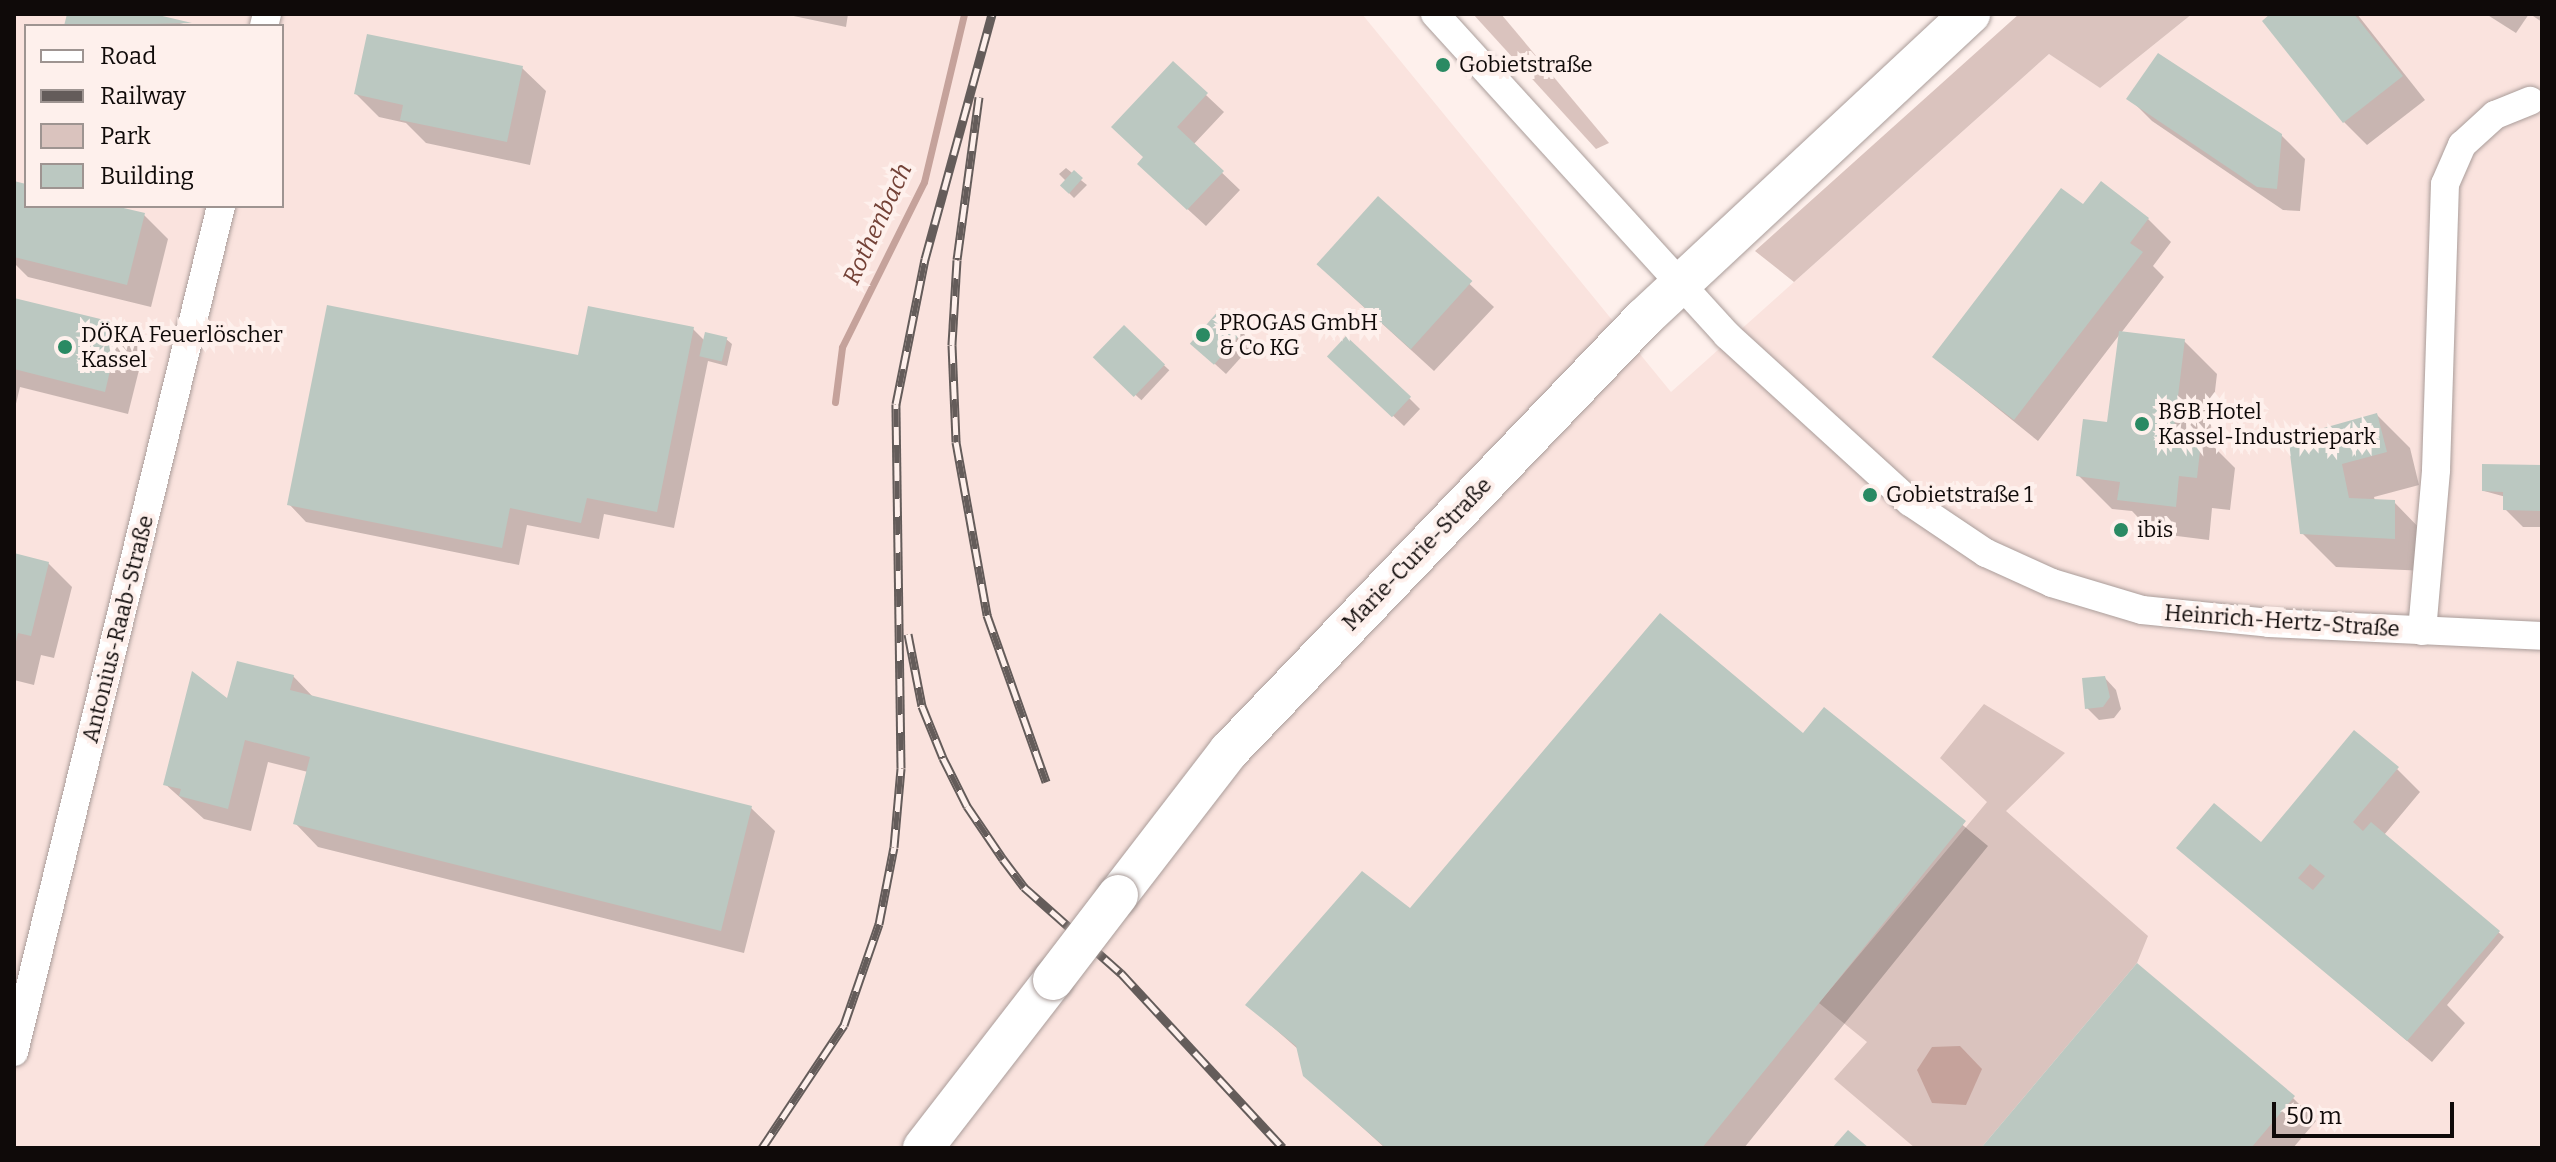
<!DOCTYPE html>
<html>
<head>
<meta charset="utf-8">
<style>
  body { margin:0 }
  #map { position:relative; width:2556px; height:1162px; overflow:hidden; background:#fef0ec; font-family:Bitter,serif }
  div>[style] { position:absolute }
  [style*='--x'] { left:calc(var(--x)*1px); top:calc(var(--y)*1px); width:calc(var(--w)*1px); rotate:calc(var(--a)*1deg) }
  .built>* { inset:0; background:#fae3de }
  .green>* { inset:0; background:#dac3be }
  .water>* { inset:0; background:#c5a29b }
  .shadow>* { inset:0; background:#0003; transform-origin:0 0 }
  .stream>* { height:7px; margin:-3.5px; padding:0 3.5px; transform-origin:3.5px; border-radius:3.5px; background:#c5a29b }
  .building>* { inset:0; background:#bbc8c1; transform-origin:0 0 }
  .roads { filter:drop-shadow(0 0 2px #aa9d9a) drop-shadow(0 0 2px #aa9d9a) }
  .street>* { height:28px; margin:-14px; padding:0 14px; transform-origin:14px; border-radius:14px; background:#fff }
  .secondary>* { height:40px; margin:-20px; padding:0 20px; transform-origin:20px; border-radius:20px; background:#fff }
  .rail>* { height:9px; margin-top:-4.5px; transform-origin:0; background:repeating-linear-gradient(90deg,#fef0ec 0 18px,#645c5a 0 36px); box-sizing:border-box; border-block:2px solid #645c5a }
  .bridges { filter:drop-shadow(0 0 2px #aa9d9a) drop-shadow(0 0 2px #aa9d9a) }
  .secondary-bridge>* { height:40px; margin:-20px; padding:0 20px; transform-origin:20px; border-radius:20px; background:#fff }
  .dots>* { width:22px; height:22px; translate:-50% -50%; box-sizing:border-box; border:4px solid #fef0ec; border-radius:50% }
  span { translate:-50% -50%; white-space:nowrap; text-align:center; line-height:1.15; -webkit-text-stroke:8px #fef0ec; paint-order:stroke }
  .poi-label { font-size:22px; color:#0f0a09 }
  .left { translate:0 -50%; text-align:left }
  .street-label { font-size:22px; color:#0f0a09 }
  .water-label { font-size:24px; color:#734136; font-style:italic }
  .frame { position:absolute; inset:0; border:16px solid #0f0a09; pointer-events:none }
  .legend { position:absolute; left:24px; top:24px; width:260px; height:184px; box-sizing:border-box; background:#fef0ec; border:2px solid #9e9491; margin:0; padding:10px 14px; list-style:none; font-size:24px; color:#0f0a09 }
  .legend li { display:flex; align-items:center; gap:16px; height:40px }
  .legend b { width:40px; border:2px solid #9e9491 }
  .scale { position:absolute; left:2272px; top:1102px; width:182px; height:36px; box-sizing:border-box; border:4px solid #0f0a09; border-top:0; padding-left:10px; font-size:24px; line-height:28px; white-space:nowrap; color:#0f0a09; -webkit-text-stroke:6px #fef0ec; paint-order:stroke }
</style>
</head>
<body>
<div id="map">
  <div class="built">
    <div style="clip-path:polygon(evenodd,14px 14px,1362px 14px,1671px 392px,2049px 54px,2100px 88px,2192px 14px,2542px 14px,2542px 1148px,14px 1148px,14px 14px,26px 26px,282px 26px,282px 206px,26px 206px,26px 26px)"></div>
  </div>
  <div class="green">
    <div style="clip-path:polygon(1473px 14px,1501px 14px,1609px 143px,1596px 149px)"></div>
    <div style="clip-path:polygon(2019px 14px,2192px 14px,2100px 88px,2049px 54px,1794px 282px,1755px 251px)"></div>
    <div style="clip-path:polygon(1984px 704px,2065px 753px,2006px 811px,2148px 936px,2137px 963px,1981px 1148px,1915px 1148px,1834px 1079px,1867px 1042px,1819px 1003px,1987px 802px,1940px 758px)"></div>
  </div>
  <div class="water">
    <div style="clip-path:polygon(1960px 1046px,1982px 1069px,1966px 1105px,1932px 1103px,1917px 1070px,1932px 1047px)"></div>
  </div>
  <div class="shadow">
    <div style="clip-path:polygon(69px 14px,146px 14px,191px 26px,66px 26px)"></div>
    <div style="clip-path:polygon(784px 14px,848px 14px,846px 27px)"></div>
    <div style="clip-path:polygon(2273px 14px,2357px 14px,2425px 100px,2367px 145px,2344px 122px)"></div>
    <div style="clip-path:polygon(2486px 14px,2529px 14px,2516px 33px)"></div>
    <div style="clip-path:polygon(2530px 14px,2542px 14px,2542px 22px)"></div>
    <div style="clip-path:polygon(1173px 64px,1224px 112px,1193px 145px,1240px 190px,1206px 226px,1157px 181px,1145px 158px)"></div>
    <div style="clip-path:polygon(522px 68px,546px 91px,530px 165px,426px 143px,406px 123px,379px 117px,356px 94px)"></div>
    <div style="clip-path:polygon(2129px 98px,2281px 135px,2305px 159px,2300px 211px,2283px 210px,2152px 121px)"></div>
    <div style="clip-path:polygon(1066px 168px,1087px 185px,1074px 198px,1061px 185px,1066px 181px,1059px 174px)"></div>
    <div style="clip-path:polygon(14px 183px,26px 186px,26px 206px,107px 206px,144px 215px,168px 239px,151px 307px,28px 277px,14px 263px)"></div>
    <div style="clip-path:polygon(1379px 199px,1494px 307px,1434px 371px,1342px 287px)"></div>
    <div style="clip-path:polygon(2083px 207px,2148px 219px,2171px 242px,2153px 266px,2164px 277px,2121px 333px,2184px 341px,2217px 374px,2209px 442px,2235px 468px,2230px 510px,2212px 508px,2209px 540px,2153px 533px,2132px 511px,2112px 509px,2078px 475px,2109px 424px,2120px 334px,2038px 441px,1934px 357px)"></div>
    <div style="clip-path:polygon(14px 300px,120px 326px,144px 350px,128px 414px,20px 387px,14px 412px)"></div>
    <div style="clip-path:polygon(1220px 312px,1254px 343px,1226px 374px,1204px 354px)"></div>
    <div style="left:1124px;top:328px;width:62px;height:41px;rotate:43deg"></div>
    <div style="clip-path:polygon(693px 329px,705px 341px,726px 339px,732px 344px,727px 366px,708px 361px,674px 528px,604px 514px,599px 539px,527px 525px,519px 565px,306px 522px,289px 504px,580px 358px)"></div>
    <div style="clip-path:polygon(1341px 367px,1409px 398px,1420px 409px,1404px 426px)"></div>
    <div style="clip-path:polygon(2377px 415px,2410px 448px,2419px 485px,2374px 497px,2375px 501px,2394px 502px,2427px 536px,2427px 571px,2336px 567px,2302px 533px,2290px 439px)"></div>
    <div style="clip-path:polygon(2542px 467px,2542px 527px,2523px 527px,2505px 509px,2506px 497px,2484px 491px)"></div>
    <div style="clip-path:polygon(14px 555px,48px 563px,72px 587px,54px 658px,41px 655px,34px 685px,14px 680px)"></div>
    <div style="clip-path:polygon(293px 676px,315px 699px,751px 808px,775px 831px,744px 953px,318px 847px,295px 823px,308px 772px,268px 762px,251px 831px,204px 819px,165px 784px,228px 701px)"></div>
    <div style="clip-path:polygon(2105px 678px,2116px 690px,2121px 709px,2114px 718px,2099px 720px,2087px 708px)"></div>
    <div style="clip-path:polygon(1824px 710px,1988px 846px,1744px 1148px,1385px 1148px,1305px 1075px,1299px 1050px,1248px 1005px,1410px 911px,1803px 736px)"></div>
    <div style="clip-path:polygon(2397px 769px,2420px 792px,2384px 835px,2504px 937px,2447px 1005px,2465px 1023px,2432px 1062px,2179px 848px,2261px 844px)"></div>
    <div style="clip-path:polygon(2293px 1098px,2316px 1121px,2293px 1148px,1983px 1148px)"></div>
  </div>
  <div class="stream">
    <div style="--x:835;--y:402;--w:55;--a:-82.7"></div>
    <div style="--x:842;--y:347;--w:184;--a:-63.6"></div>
    <div style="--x:924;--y:182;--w:173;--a:-76.6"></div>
  </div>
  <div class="building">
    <div style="clip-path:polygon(67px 14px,154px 14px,192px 23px,64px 26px)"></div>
    <div style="clip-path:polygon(2270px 14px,2354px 14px,2403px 76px,2343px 123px,2262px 21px)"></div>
    <div style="clip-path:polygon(367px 34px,523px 66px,507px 142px,400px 120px,403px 105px,354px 94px)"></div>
    <div style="clip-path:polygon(2158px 53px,2282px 134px,2277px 189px,2257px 187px,2126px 99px)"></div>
    <div style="clip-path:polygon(1173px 61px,1208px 93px,1177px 127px,1224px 171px,1187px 210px,1137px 164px,1143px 157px,1111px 127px)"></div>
    <div style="left:1074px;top:170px;width:12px;height:21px;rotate:42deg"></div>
    <div style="clip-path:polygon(14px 181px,26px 184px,26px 206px,115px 206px,145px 213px,127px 285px,14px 257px)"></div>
    <div style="clip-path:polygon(2101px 181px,2149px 218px,2130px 243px,2143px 252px,2014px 420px,1932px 357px,2061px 188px,2083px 204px)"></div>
    <div style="left:1378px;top:196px;width:127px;height:92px;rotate:42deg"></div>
    <div style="clip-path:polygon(14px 298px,121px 324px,105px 392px,14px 369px)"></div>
    <div style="clip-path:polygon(327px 305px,578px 355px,588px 306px,694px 327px,657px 512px,587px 498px,581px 523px,510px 508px,502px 548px,287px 505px)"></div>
    <div style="left:1220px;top:309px;width:32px;height:46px;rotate:41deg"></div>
    <div style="left:1124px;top:325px;width:57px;height:45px;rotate:44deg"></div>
    <div style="clip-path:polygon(2119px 331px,2185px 339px,2174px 429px,2202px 433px,2197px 478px,2179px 476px,2176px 507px,2117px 500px,2120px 482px,2076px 476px,2083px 419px,2107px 422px)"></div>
    <div style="left:705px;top:332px;width:23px;height:25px;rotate:13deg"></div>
    <div style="left:1346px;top:336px;width:89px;height:28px;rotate:43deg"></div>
    <div style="clip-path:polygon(2377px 413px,2387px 452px,2342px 464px,2349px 498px,2395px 500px,2395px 539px,2300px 534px,2288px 438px)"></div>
    <div style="clip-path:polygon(2482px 464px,2542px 465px,2542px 511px,2503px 510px,2503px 492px,2482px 491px)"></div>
    <div style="clip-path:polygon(14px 553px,49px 562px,31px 636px,18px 633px,15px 646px)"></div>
    <div style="clip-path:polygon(1660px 613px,1803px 733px,1824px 707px,1966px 821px,1702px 1148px,1386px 1148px,1303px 1076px,1296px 1046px,1245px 1005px,1362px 871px,1410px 908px)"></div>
    <div style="clip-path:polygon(237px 661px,294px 675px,290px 690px,752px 806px,721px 931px,293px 824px,310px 757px,245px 740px,228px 809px,179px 796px,181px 789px,163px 785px,192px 671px,227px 698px)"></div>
    <div style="clip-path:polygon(2105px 676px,2110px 697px,2103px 707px,2085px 709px,2082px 678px)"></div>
    <div style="clip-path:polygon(evenodd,2354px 730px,2399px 767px,2353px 822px,2363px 831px,2371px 822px,2500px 931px,2407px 1041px,2176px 848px,2214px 803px,2261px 842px,2354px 730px,2310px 864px,2325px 876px,2313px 890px,2298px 878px,2310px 864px)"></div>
    <div style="clip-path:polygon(2137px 963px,2295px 1096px,2251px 1148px,1981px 1148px)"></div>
    <div style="clip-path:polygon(1848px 1130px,1869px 1148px,1832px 1148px)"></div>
  </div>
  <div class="roads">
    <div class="street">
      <div style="--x:1435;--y:14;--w:434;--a:47.7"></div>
      <div style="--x:1727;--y:335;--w:248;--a:42.4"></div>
      <div style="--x:1910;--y:502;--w:92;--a:33.9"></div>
      <div style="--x:1986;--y:553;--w:72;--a:24.4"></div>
      <div style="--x:2052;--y:583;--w:94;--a:16.7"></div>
      <div style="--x:2142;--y:610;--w:128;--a:5.8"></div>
      <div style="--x:2269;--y:623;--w:273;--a:2.7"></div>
      <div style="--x:264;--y:26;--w:12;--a:-76"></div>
      <div style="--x:2422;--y:631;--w:162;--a:-85"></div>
      <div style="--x:2436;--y:470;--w:286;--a:-88.2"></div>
      <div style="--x:2445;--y:184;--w:43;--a:-66.4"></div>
      <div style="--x:2462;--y:145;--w:45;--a:-42.3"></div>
      <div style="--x:2495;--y:115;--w:38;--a:-22"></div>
      <div style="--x:14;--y:1052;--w:871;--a:-76.25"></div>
    </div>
    <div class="secondary">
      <div style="--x:1118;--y:895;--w:182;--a:-52.4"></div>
      <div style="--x:1229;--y:751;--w:600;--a:-46.22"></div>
      <div style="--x:1644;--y:318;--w:446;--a:-43"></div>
      <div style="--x:923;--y:1148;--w:212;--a:-52.3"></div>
    </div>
  </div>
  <div class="rail">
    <div style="--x:979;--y:97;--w:164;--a:97.7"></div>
    <div style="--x:957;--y:260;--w:85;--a:93.4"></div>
    <div style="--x:952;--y:345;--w:97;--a:87.6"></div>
    <div style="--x:956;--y:442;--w:176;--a:79.8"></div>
    <div style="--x:987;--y:615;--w:177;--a:70.5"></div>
    <div style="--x:908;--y:634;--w:73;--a:79"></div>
    <div style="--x:922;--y:706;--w:56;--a:68"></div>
    <div style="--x:943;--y:758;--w:54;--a:63.4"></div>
    <div style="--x:967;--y:806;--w:64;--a:55.8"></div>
    <div style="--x:1003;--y:859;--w:35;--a:53"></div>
    <div style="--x:1024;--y:887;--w:130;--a:41.6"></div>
    <div style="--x:1121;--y:973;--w:238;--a:47.2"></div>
    <div style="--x:762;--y:1148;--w:148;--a:-56.3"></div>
    <div style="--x:844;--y:1025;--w:107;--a:-70.9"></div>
    <div style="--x:879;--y:924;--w:78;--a:-79"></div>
    <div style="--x:894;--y:847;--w:79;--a:-84.9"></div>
    <div style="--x:901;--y:768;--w:364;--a:-90.8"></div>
    <div style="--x:896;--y:404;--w:148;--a:-78.7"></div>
    <div style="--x:925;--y:259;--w:254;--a:-74.7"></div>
  </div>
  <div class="bridges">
    <div class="secondary-bridge">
      <div style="--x:1053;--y:980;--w:107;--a:-52.6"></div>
    </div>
  </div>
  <div class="dots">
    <div style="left:1443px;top:65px;background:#2a8a63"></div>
    <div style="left:1203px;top:335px;background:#2a8a63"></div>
    <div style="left:65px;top:347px;background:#2a8a63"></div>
    <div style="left:2142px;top:424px;background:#2a8a63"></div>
    <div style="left:1870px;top:495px;background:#2a8a63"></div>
    <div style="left:2121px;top:530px;background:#2a8a63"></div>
  </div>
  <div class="poi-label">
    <span class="left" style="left:1459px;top:65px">Gobietstraße</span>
    <span class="left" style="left:1219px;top:335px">PROGAS GmbH<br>&amp; Co KG</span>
    <span class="left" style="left:81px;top:347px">DÖKA Feuerlöscher<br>Kassel</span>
    <span class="left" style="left:2158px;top:424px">B&amp;B Hotel<br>Kassel-Industriepark</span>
    <span class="left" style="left:1886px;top:495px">Gobietstraße 1</span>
    <span class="left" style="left:2137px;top:530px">ibis</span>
  </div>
  <div class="street-label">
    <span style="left:1417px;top:554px;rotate:-46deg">Marie-Curie-Straße</span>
    <span style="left:2282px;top:621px;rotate:4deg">Heinrich-Hertz-Straße</span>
    <span style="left:118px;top:629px;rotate:-76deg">Antonius-Raab-Straße</span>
  </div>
  <div class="water-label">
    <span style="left:878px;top:224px;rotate:-65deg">Rothenbach</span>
  </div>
  <div class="frame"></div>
  <ul class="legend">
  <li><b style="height:10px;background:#fff"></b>Road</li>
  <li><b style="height:10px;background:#645c5a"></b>Railway</li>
  <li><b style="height:22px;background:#dac3be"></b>Park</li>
  <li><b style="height:22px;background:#bbc8c1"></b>Building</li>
  </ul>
  <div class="scale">50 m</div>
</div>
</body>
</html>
